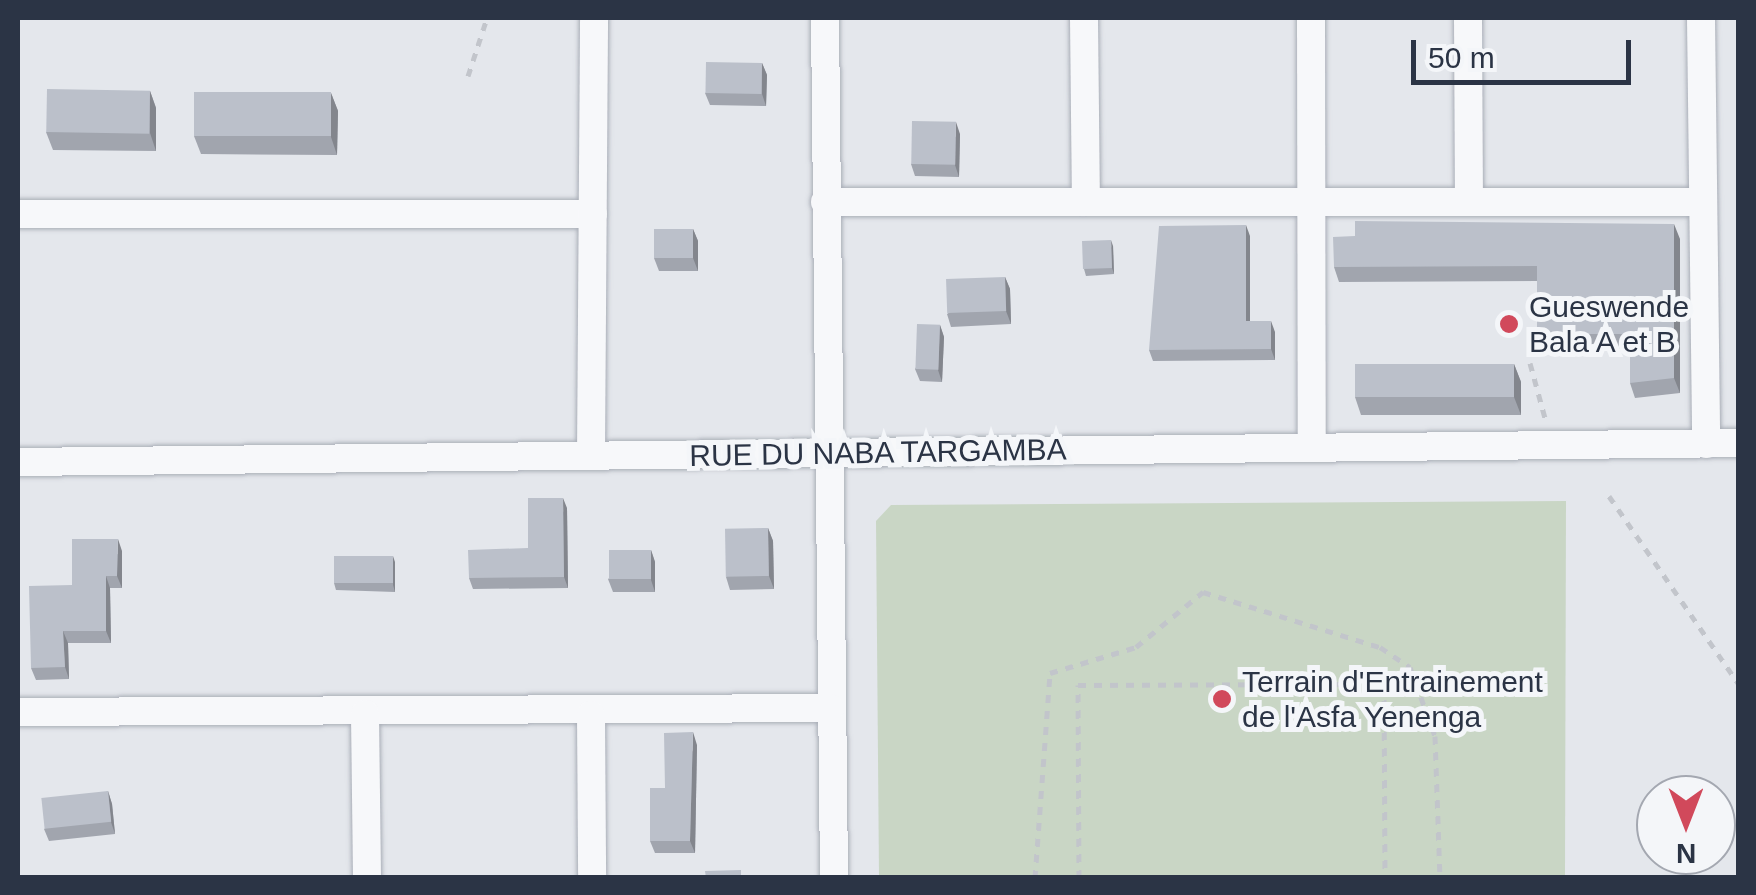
<!DOCTYPE html>
<html>
<head>
<meta charset="utf-8">
<style>
  body { margin:0 }
  #map { position:relative; width:1756px; height:895px; overflow:hidden; background:#e4e7ec; font-family:Arial,sans-serif }
  div>[style] { position:absolute }
  [style*='--x'] { left:calc(var(--x)*1px); top:calc(var(--y)*1px); width:calc(var(--w)*1px); rotate:calc(var(--a)*1deg) }
  .green>* { inset:0; background:#c9d6c5 }
  .path>* { height:5px; margin-top:-2.5px; transform-origin:0; background:repeating-linear-gradient(90deg,#c2c5cb 0 8px,transparent 0 16px) }
  .roads { filter:drop-shadow(0 0 2px #a9aeb7) drop-shadow(0 0 2px #a9aeb7) }
  .minor>* { height:28px; margin:-14px; padding:0 14px; transform-origin:14px; border-radius:14px; background:#f7f8fa }
  .wall>* { inset:0; background:#a1a5ae }
  .shaded-wall>* { inset:0; background:#83868d }
  .building>* { inset:0; background:#bbc0ca; transform-origin:0 0 }
  .dots>* { width:28px; height:28px; translate:-50% -50%; box-sizing:border-box; border:5px solid #f4f6f9; border-radius:50% }
  span { translate:-50% -50%; white-space:nowrap; text-align:center; line-height:1.15; -webkit-text-stroke:10px #f4f6f9; paint-order:stroke }
  .poi-label { font-size:30px; color:#2b3445 }
  .left { translate:0 -50%; text-align:left }
  .street-label { font-size:30px; color:#2b3445 }
  .frame { position:absolute; inset:0; border:20px solid #2b3445; pointer-events:none }
  .north { position:absolute; left:1636px; top:775px; width:100px; height:100px; box-sizing:border-box; background:#f4f6f9; border:2px solid #a4a8b1; border-radius:50%; rotate:180deg; font-size:28px; font-weight:700; line-height:40px; text-align:center; color:#2b3445 }
  .north::after { content:''; display:block; margin:auto; width:35px; height:45px; background:#d1495b; clip-path:polygon(50% 0,100% 100%,50% 72%,0 100%) }
  .scale { position:absolute; left:1411px; top:40px; width:220px; height:45px; box-sizing:border-box; border:5px solid #2b3445; border-top:0; padding-left:12px; font-size:30px; line-height:35px; white-space:nowrap; color:#2b3445; -webkit-text-stroke:8px #f4f6f9; paint-order:stroke }
</style>
</head>
<body>
<div id="map">
  <div class="green">
    <div style="clip-path:polygon(1566px 501px,1565px 877px,879px 877px,876px 521px,891px 505px)"></div>
  </div>
  <div class="path">
    <div style="--x:468;--y:76;--w:61;--a:-71.9"></div>
    <div style="--x:1530;--y:363;--w:57;--a:74.7"></div>
    <div style="--x:1609;--y:496;--w:227;--a:55.4"></div>
    <div style="--x:1035;--y:878;--w:206;--a:-85.8"></div>
    <div style="--x:1050;--y:673;--w:90;--a:-16.8"></div>
    <div style="--x:1136;--y:647;--w:87;--a:-39.4"></div>
    <div style="--x:1203;--y:592;--w:185;--a:17.3"></div>
    <div style="--x:1380;--y:647;--w:36;--a:34"></div>
    <div style="--x:1410;--y:667;--w:73;--a:70.1"></div>
    <div style="--x:1435;--y:736;--w:142;--a:88"></div>
    <div style="--x:1079;--y:878;--w:193;--a:-90.3"></div>
    <div style="--x:1078;--y:685;--w:306;--a:-0.2"></div>
    <div style="--x:1384;--y:684;--w:194;--a:89.7"></div>
  </div>
  <div class="roads">
    <div class="minor">
      <div style="--x:825;--y:18;--w:860;--a:89.4"></div>
      <div style="--x:1084;--y:18;--w:184;--a:89.4"></div>
      <div style="--x:1311;--y:18;--w:430;--a:89.9"></div>
      <div style="--x:1468;--y:18;--w:184;--a:89.7"></div>
      <div style="--x:1701;--y:18;--w:426;--a:89.3"></div>
      <div style="--x:825;--y:202;--w:877;--a:0"></div>
      <div style="--x:18;--y:214;--w:575;--a:0"></div>
      <div style="--x:591;--y:456;--w:438;--a:-89.6"></div>
      <div style="--x:18;--y:462;--w:1720;--a:-0.63"></div>
      <div style="--x:18;--y:712;--w:812;--a:-0.28"></div>
      <div style="--x:365;--y:714;--w:164;--a:89.3"></div>
      <div style="--x:591;--y:715;--w:163;--a:89.6"></div>
    </div>
  </div>
  <div class="wall">
    <div style="clip-path:polygon(762px 63px,767px 75px,766px 106px,710px 105px,705px 93px)"></div>
    <div style="clip-path:polygon(150px 91px,156px 108px,156px 151px,53px 150px,46px 132px)"></div>
    <div style="clip-path:polygon(331px 93px,338px 111px,337px 155px,201px 154px,194px 136px)"></div>
    <div style="clip-path:polygon(960px 134px,959px 177px,915px 176px,911px 164px)"></div>
    <div style="clip-path:polygon(693px 229px,698px 241px,698px 271px,659px 271px,654px 258px)"></div>
    <div style="clip-path:polygon(1250px 236px,1250px 321px,1275px 332px,1275px 360px,1153px 361px,1149px 350px)"></div>
    <div style="clip-path:polygon(1680px 239px,1680px 393px,1635px 398px,1630px 383px,1630px 349px,1543px 349px,1537px 334px,1537px 281px,1339px 282px,1334px 267px)"></div>
    <div style="clip-path:polygon(1113px 246px,1114px 274px,1086px 276px,1084px 269px)"></div>
    <div style="clip-path:polygon(1005px 277px,1010px 289px,1011px 324px,951px 327px,947px 314px)"></div>
    <div style="clip-path:polygon(940px 325px,944px 337px,942px 382px,920px 381px,915px 369px)"></div>
    <div style="clip-path:polygon(1514px 364px,1521px 382px,1521px 415px,1361px 415px,1355px 397px)"></div>
    <div style="clip-path:polygon(567px 508px,568px 588px,473px 589px,469px 578px,528px 548px)"></div>
    <div style="clip-path:polygon(768px 528px,773px 541px,774px 589px,730px 590px,726px 577px)"></div>
    <div style="clip-path:polygon(651px 550px,655px 562px,655px 592px,613px 592px,608px 579px)"></div>
    <div style="clip-path:polygon(122px 551px,122px 588px,110px 588px,111px 643px,68px 643px,69px 679px,36px 680px,31px 668px,72px 585px)"></div>
    <div style="clip-path:polygon(395px 562px,395px 592px,336px 590px,334px 583px)"></div>
    <div style="clip-path:polygon(697px 745px,695px 853px,655px 853px,650px 841px,665px 788px)"></div>
    <div style="clip-path:polygon(108px 791px,112px 804px,115px 834px,49px 841px,44px 829px)"></div>
  </div>
  <div class="shaded-wall">
    <div style="clip-path:polygon(762px 63px,767px 75px,766px 106px,762px 94px)"></div>
    <div style="clip-path:polygon(150px 91px,156px 108px,156px 151px,150px 133px)"></div>
    <div style="clip-path:polygon(331px 93px,338px 111px,337px 155px,331px 137px)"></div>
    <div style="clip-path:polygon(956px 122px,960px 134px,959px 177px,955px 165px)"></div>
    <div style="clip-path:polygon(1674px 224px,1680px 239px,1680px 393px,1674px 378px)"></div>
    <div style="clip-path:polygon(1246px 225px,1250px 236px,1250px 332px,1246px 321px)"></div>
    <div style="clip-path:polygon(693px 229px,698px 241px,698px 271px,693px 258px)"></div>
    <div style="clip-path:polygon(1111px 240px,1113px 246px,1114px 274px,1112px 268px)"></div>
    <div style="clip-path:polygon(1005px 277px,1010px 289px,1011px 324px,1006px 311px)"></div>
    <div style="clip-path:polygon(1271px 321px,1275px 332px,1275px 360px,1271px 349px)"></div>
    <div style="clip-path:polygon(940px 325px,944px 337px,942px 382px,938px 370px)"></div>
    <div style="clip-path:polygon(1514px 364px,1521px 382px,1521px 415px,1514px 397px)"></div>
    <div style="clip-path:polygon(563px 498px,567px 508px,568px 588px,564px 577px)"></div>
    <div style="clip-path:polygon(768px 528px,773px 541px,774px 589px,769px 576px)"></div>
    <div style="clip-path:polygon(118px 539px,122px 551px,122px 588px,117px 576px)"></div>
    <div style="clip-path:polygon(651px 550px,655px 562px,655px 592px,651px 580px)"></div>
    <div style="clip-path:polygon(393px 556px,395px 562px,395px 592px,393px 585px)"></div>
    <div style="clip-path:polygon(106px 576px,110px 588px,111px 643px,106px 631px)"></div>
    <div style="clip-path:polygon(63px 631px,68px 643px,69px 679px,65px 667px)"></div>
    <div style="clip-path:polygon(693px 732px,697px 745px,695px 853px,690px 841px)"></div>
    <div style="clip-path:polygon(108px 791px,112px 804px,115px 834px,111px 822px)"></div>
  </div>
  <div class="building">
    <div style="left:706px;top:62px;width:56px;height:31px;rotate:1deg"></div>
    <div style="left:47px;top:89px;width:103px;height:43px;rotate:1deg"></div>
    <div style="left:194px;top:92px;width:137px;height:44px"></div>
    <div style="left:912px;top:121px;width:44px;height:43px;rotate:1deg"></div>
    <div style="clip-path:polygon(1355px 221px,1674px 224px,1674px 378px,1630px 383px,1630px 334px,1537px 334px,1537px 266px,1334px 267px,1333px 237px,1355px 236px)"></div>
    <div style="clip-path:polygon(1246px 225px,1246px 321px,1271px 321px,1271px 349px,1149px 350px,1159px 226px)"></div>
    <div style="left:654px;top:229px;width:39px;height:29px"></div>
    <div style="left:1111px;top:240px;width:28px;height:29px;rotate:88deg"></div>
    <div style="left:1005px;top:277px;width:34px;height:59px;rotate:88deg"></div>
    <div style="left:917px;top:324px;width:23px;height:45px;rotate:2deg"></div>
    <div style="left:1355px;top:364px;width:159px;height:33px"></div>
    <div style="clip-path:polygon(528px 498px,563px 498px,564px 577px,469px 578px,468px 550px,528px 548px)"></div>
    <div style="left:768px;top:528px;width:48px;height:43px;rotate:89deg"></div>
    <div style="clip-path:polygon(72px 539px,118px 539px,117px 576px,106px 576px,106px 631px,63px 631px,65px 667px,31px 668px,29px 586px,72px 585px)"></div>
    <div style="left:609px;top:550px;width:42px;height:29px"></div>
    <div style="left:334px;top:556px;width:59px;height:27px"></div>
    <div style="clip-path:polygon(693px 732px,690px 841px,650px 841px,650px 788px,665px 788px,664px 733px)"></div>
    <div style="left:108px;top:791px;width:31px;height:67px;rotate:84deg"></div>
    <div style="clip-path:polygon(741px 870px,741px 878px,706px 878px,705px 871px)"></div>
  </div>
  <div class="dots">
    <div style="left:1509px;top:324px;background:#d1495b"></div>
    <div style="left:1222px;top:699px;background:#d1495b"></div>
  </div>
  <div class="poi-label">
    <span class="left" style="left:1529px;top:324px">Gueswende<br>Bala A et B</span>
    <span class="left" style="left:1242px;top:699px">Terrain d'Entrainement<br>de l'Asfa Yenenga</span>
  </div>
  <div class="street-label">
    <span style="left:878px;top:453px;rotate:-1deg">RUE DU NABA TARGAMBA</span>
  </div>
  <div class="frame"></div>
  <div class="north">N</div>
  <div class="scale">50 m</div>
</div>
</body>
</html>
